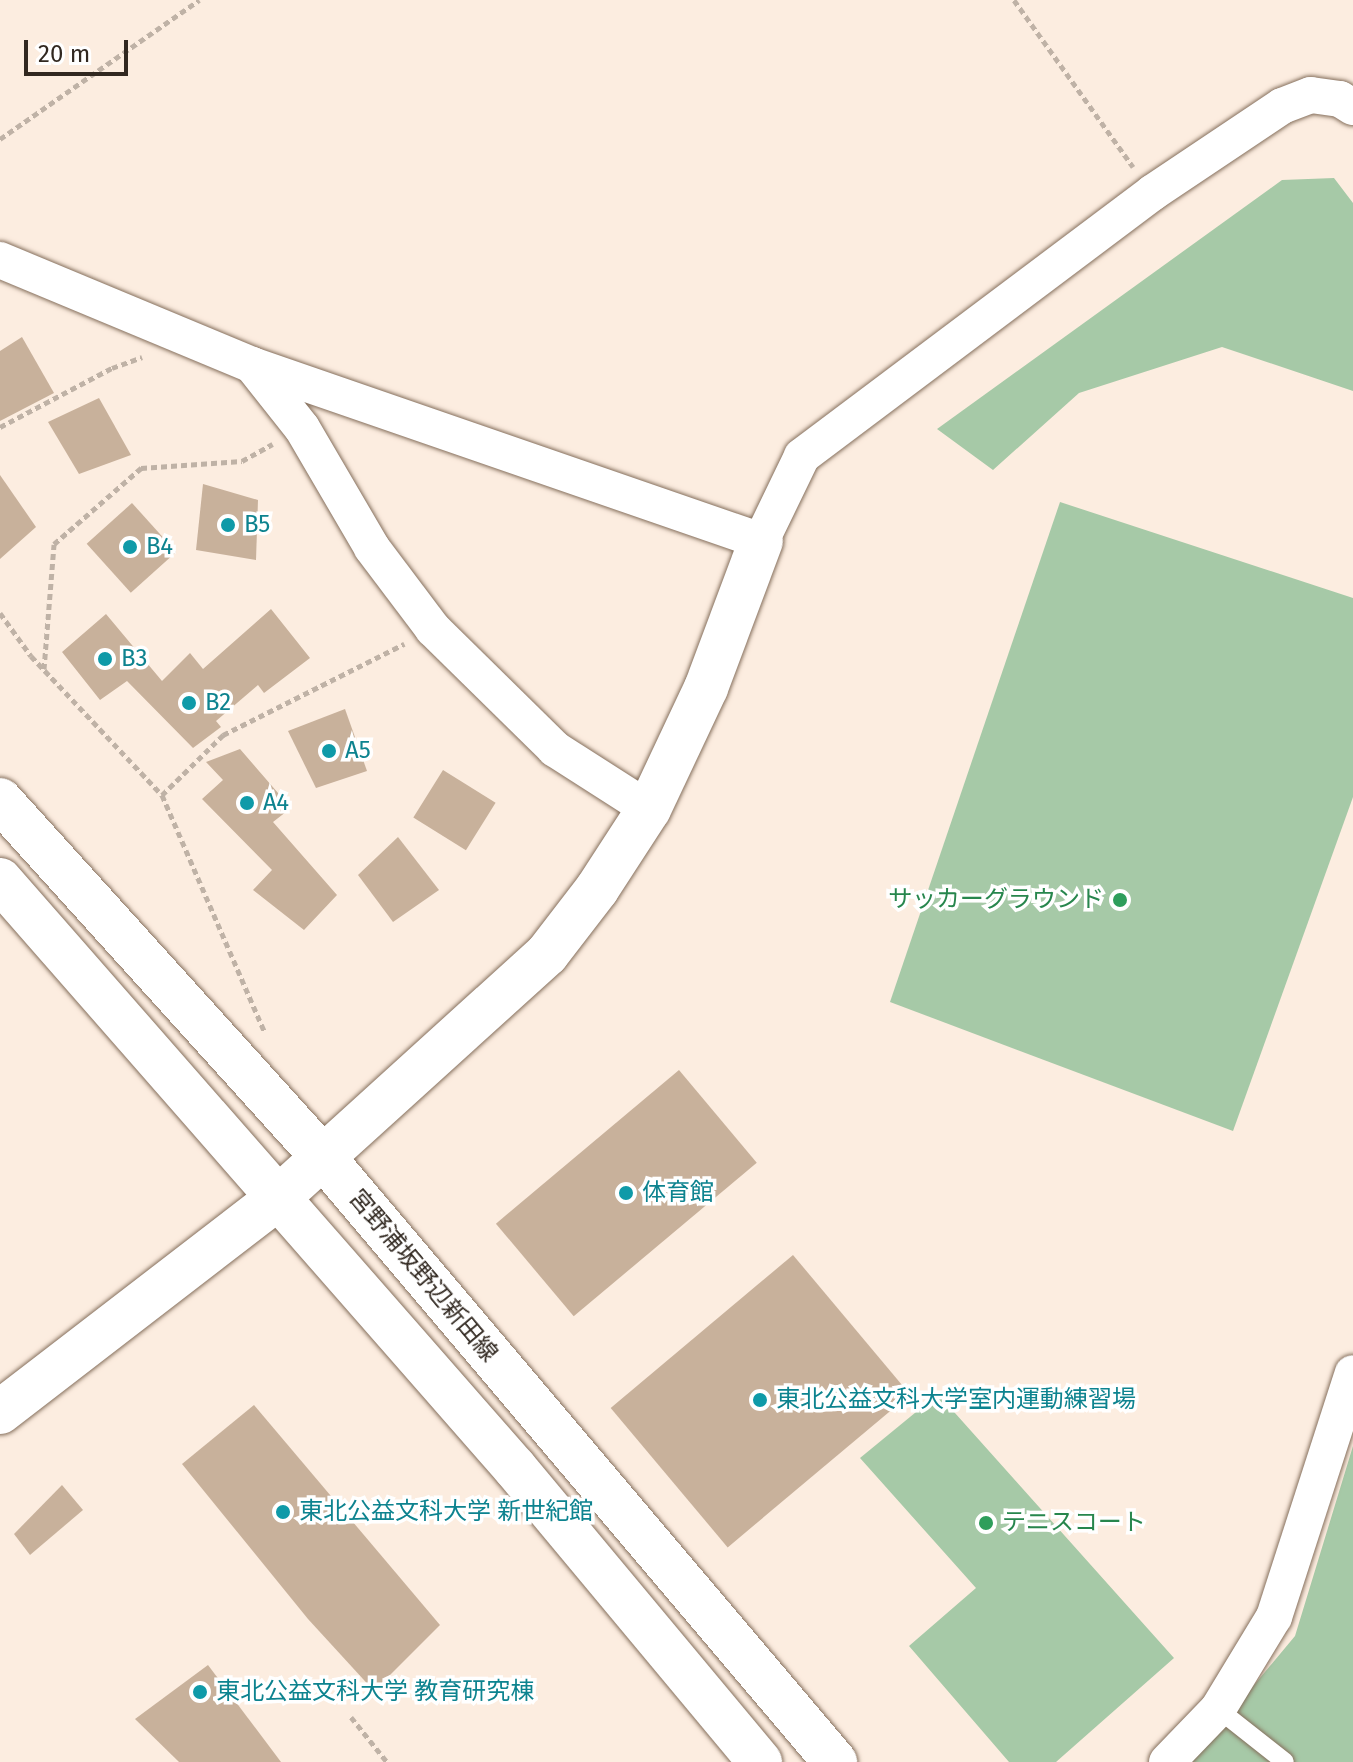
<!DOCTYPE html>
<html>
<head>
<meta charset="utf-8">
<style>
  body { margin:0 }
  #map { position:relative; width:1353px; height:1762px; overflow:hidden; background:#fcede0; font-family:"Fira Sans","Noto Sans JP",sans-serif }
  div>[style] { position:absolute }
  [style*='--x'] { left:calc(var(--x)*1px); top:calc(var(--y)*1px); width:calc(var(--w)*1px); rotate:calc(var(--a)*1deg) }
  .green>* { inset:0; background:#a6c9a7 }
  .building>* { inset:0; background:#c8b19b; transform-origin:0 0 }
  .path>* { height:5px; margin-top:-2.5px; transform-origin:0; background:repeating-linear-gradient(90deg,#bfb2a6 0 6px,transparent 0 10px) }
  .roads { filter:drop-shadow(0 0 2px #856f5c) drop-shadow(0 0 2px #856f5c) }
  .lane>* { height:18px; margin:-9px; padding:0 9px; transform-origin:9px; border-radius:9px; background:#fff }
  .street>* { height:36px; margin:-18px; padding:0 18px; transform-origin:18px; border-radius:18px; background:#fff }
  .secondary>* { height:44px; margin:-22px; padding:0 22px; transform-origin:22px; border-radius:22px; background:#fff }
  .dots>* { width:22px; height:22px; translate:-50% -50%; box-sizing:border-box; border:4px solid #fff; border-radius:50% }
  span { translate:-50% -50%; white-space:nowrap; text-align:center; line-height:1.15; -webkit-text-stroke:7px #fff; paint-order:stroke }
  .culture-label { font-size:24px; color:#0d838f }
  .left { translate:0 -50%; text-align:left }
  .leisure-label { font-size:24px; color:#27864d }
  .right { translate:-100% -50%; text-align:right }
  .street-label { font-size:24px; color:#312820 }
  .scale { position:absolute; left:24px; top:40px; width:104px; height:36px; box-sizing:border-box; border:4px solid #312820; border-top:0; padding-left:10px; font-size:24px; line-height:28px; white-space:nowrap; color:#312820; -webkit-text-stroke:6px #fff; paint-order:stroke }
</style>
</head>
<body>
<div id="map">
  <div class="green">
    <div style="clip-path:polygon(1334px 178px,1353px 203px,1353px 391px,1222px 347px,1079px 393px,993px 470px,937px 429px,1282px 180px)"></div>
    <div style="clip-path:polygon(1060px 502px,1353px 598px,1353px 797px,1233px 1131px,890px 1002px)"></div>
    <div style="clip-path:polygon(938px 1394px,1174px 1658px,1056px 1762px,1009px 1762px,909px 1646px,976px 1588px,860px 1458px)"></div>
    <div style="clip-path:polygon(1353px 1446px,1353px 1762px,1190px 1762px,1295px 1636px)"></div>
  </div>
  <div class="building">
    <div style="clip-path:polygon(22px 337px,54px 393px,0 421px,0 351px)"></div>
    <div style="clip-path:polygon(99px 398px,131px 455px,79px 474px,48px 422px)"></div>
    <div style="clip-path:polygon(0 475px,36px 527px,0 559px)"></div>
    <div style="clip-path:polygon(203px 484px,258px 500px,256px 560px,196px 550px)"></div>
    <div style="left:132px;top:503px;width:66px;height:61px;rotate:48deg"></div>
    <div style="clip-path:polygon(271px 609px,310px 658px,264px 693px,258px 685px,216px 721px,221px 727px,193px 748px,127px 681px,100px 700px,62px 652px,106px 614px,162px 681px,190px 653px,203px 669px)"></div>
    <div style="clip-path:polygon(345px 709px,367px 771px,316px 788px,288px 731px)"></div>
    <div style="clip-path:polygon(240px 749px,291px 808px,273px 822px,337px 895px,304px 930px,253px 890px,272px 870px,202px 799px,223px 780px,206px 762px)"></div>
    <div style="left:443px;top:770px;width:62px;height:56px;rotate:32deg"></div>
    <div style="clip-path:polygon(398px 837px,439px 890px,393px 922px,358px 875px)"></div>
    <div style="left:679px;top:1070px;width:121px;height:239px;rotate:50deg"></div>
    <div style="left:793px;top:1255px;width:182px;height:238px;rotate:50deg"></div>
    <div style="clip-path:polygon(254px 1405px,440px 1625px,374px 1691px,308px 1619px,182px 1464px)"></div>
    <div style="clip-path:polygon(62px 1485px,83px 1510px,30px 1555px,14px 1534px)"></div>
    <div style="clip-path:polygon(208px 1665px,281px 1762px,179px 1762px,135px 1719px)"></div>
  </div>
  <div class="path">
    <div style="--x:1014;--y:0;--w:205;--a:54.5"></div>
    <div style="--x:0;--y:139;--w:243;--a:-34.9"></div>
    <div style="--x:0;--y:427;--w:127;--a:-27.8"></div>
    <div style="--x:112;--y:368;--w:32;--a:-20"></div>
    <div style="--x:0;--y:613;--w:53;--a:54.2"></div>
    <div style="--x:31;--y:656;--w:191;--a:46.7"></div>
    <div style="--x:162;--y:795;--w:257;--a:66.6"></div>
    <div style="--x:44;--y:669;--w:125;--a:-85.4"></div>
    <div style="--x:54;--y:544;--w:116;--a:-41.1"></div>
    <div style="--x:141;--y:468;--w:101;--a:-4"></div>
    <div style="--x:242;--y:461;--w:35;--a:-29"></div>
    <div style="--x:162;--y:795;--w:86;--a:-44.5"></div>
    <div style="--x:223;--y:735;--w:203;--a:-26.7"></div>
    <div style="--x:351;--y:1717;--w:58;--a:51.3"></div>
  </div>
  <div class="roads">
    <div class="lane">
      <div style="--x:1218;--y:1709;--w:85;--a:38.3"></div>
    </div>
    <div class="street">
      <div style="--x:0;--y:260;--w:273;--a:22.6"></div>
      <div style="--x:252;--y:365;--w:539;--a:19.07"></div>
      <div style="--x:761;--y:541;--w:94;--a:-64.2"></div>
      <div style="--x:802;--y:456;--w:438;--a:-36.9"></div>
      <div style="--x:1152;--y:193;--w:156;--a:-33.8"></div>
      <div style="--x:1282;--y:106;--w:31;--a:-21"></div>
      <div style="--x:1311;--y:95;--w:29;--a:8"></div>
      <div style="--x:1340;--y:99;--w:15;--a:32"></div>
      <div style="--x:252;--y:365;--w:80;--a:51.6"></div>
      <div style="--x:302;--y:428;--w:139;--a:59.7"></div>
      <div style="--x:372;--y:548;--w:101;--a:53"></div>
      <div style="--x:433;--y:629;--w:171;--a:44.5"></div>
      <div style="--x:555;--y:749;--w:112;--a:32.6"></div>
      <div style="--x:1167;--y:1762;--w:74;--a:-46.1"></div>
      <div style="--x:1218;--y:1709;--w:108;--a:-58.7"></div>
      <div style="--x:1274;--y:1617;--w:256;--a:-72.1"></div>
    </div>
    <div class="secondary">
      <div style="--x:0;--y:800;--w:481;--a:47.9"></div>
      <div style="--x:323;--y:1157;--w:793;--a:49.76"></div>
      <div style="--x:0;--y:880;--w:782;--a:48.79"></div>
      <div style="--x:515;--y:1468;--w:383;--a:50.2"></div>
      <div style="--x:0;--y:1412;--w:352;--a:-37.6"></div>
      <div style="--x:279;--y:1197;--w:362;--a:-42.2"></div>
      <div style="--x:547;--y:954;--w:82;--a:-52.4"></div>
      <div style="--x:597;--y:889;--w:95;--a:-57"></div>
      <div style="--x:649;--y:809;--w:134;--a:-64.8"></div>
      <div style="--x:706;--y:688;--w:157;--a:-69.5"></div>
    </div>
  </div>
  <div class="dots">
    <div style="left:228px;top:525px;background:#0f9aa8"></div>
    <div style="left:130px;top:547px;background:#0f9aa8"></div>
    <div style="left:105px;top:659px;background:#0f9aa8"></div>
    <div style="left:189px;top:703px;background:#0f9aa8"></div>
    <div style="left:329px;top:751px;background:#0f9aa8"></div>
    <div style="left:247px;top:803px;background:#0f9aa8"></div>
    <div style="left:1120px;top:900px;background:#2e9e5b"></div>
    <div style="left:626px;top:1193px;background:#0f9aa8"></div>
    <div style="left:760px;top:1400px;background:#0f9aa8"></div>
    <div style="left:283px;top:1512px;background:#0f9aa8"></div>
    <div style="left:986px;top:1523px;background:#2e9e5b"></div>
    <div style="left:200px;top:1692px;background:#0f9aa8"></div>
  </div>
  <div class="culture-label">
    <span class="left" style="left:244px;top:525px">B5</span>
    <span class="left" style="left:146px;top:547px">B4</span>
    <span class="left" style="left:121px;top:659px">B3</span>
    <span class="left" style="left:205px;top:703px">B2</span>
    <span class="left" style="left:345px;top:751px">A5</span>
    <span class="left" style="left:263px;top:803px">A4</span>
    <span class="left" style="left:642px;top:1193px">体育館</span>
    <span class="left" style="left:776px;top:1400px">東北公益文科大学室内運動練習場</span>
    <span class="left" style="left:299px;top:1512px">東北公益文科大学 新世紀館</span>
    <span class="left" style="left:216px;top:1692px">東北公益文科大学 教育研究棟</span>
  </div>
  <div class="leisure-label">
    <span class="right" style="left:1104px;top:900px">サッカーグラウンド</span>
    <span class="left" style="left:1002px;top:1523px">テニスコート</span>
  </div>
  <div class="street-label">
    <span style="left:423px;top:1276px;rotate:50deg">宮野浦坂野辺新田線</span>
  </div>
  <div class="scale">20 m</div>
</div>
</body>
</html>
